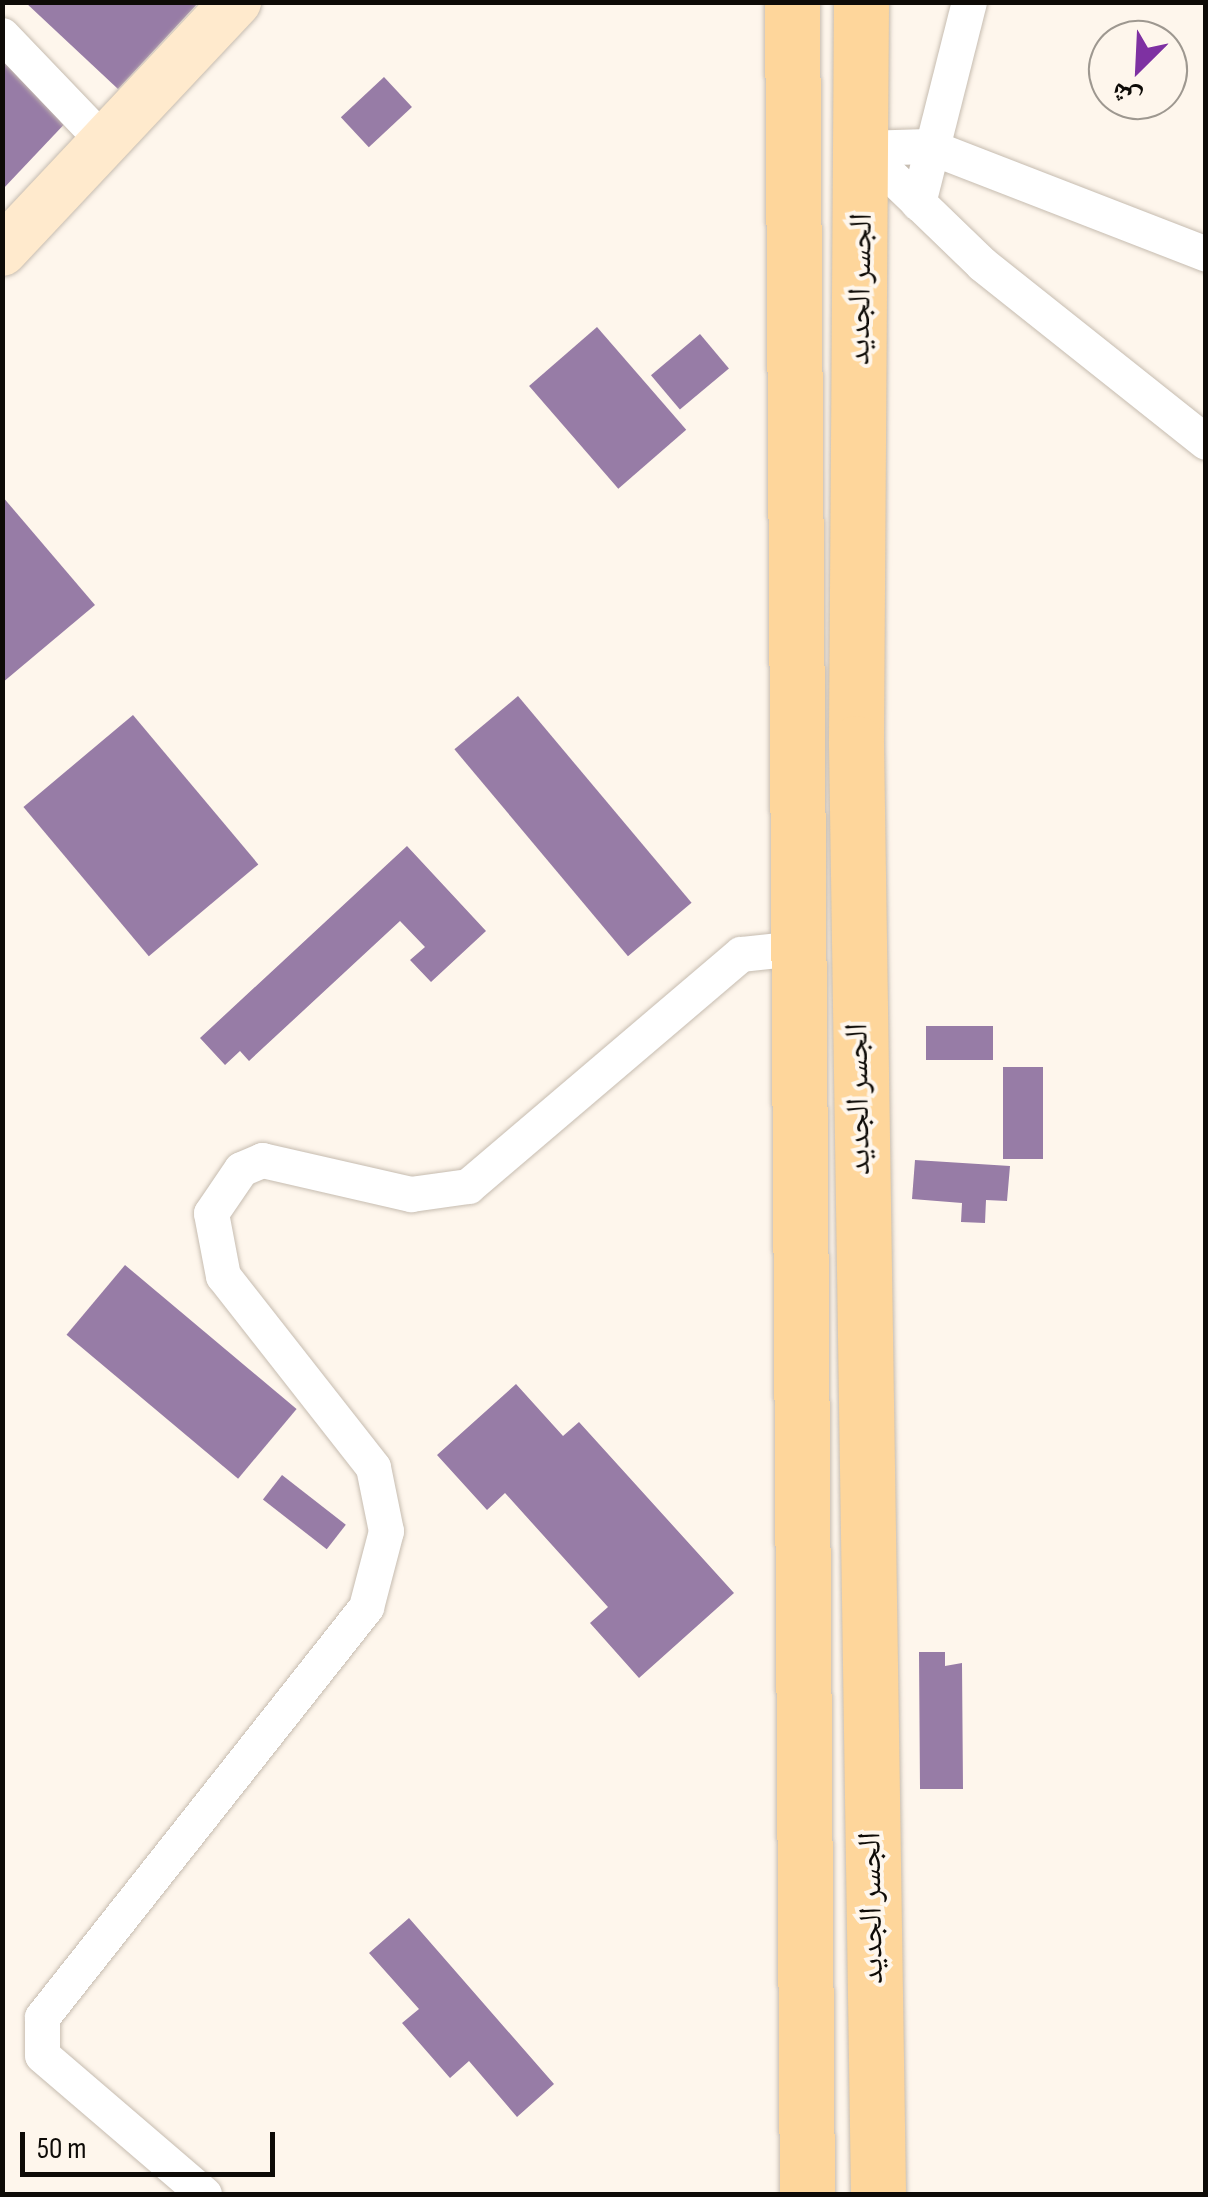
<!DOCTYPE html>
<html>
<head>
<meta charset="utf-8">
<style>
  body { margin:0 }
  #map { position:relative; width:1208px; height:2197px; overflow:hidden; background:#fef6ec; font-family:"Sofia Sans Condensed","Noto Naskh Arabic",sans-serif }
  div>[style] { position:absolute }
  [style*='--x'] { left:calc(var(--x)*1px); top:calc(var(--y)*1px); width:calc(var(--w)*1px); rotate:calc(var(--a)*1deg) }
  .building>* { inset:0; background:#977ca6; transform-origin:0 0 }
  .roads { filter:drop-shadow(0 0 2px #c6bcb0) drop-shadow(0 0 2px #c6bcb0) }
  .street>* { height:35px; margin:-17.5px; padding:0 17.5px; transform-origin:17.5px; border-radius:17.5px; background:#fff }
  .secondary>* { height:50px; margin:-25px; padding:0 25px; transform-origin:25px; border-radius:25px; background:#ffeacd }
  .primary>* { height:55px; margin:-27.5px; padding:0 27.5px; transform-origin:27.5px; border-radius:27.5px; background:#fed69b }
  span { translate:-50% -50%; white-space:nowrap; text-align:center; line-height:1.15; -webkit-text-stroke:8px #fef6ec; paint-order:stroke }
  .street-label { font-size:32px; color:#0e0b07 }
  .frame { position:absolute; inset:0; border:5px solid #0e0b07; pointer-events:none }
  .north { position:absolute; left:1088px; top:20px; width:100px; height:100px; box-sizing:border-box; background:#fef6ec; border:2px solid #9e9890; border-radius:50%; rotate:204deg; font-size:28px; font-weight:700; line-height:40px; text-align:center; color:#0e0b07 }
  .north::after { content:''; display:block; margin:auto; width:35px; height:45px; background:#7e31a2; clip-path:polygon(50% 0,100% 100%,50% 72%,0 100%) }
  .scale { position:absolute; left:20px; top:2132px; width:255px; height:45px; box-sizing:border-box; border:5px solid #0e0b07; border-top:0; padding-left:12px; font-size:30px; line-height:35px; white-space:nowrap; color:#0e0b07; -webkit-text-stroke:8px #fef6ec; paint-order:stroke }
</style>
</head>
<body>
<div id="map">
  <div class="building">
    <div style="clip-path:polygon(25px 2px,199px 2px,118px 89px)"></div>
    <div style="clip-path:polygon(2px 52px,72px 116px,2px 190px)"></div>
    <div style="left:384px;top:77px;width:41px;height:59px;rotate:47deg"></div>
    <div style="left:597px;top:327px;width:136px;height:90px;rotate:49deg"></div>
    <div style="left:700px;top:334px;width:45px;height:64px;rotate:50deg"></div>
    <div style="clip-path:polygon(2px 496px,95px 605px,2px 683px)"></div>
    <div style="left:518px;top:696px;width:270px;height:83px;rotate:50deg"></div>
    <div style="left:133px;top:715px;width:195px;height:143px;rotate:50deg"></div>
    <div style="clip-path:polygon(407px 846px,486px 931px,431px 982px,410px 960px,425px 947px,400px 921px,249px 1061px,240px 1051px,225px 1065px,200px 1038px)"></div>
    <div style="left:993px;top:1026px;width:34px;height:67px;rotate:90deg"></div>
    <div style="left:1003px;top:1067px;width:40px;height:92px"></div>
    <div style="clip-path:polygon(915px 1160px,1010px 1166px,1007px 1201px,986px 1200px,985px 1223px,961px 1222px,962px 1203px,912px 1199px)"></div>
    <div style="left:125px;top:1265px;width:224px;height:91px;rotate:40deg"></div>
    <div style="clip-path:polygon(516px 1384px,563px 1436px,579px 1422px,734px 1593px,639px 1678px,590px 1623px,608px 1607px,505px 1493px,487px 1510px,437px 1455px)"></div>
    <div style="left:282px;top:1475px;width:81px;height:31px;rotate:38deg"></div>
    <div style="clip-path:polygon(919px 1652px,945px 1652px,945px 1666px,962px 1663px,963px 1789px,920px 1789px)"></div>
    <div style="clip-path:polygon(409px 1918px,554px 2084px,517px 2117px,469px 2061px,450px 2078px,402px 2023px,419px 2009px,369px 1953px)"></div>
  </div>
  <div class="roads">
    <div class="street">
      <div style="--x:2;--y:35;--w:151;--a:46.3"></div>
      <div style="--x:862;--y:148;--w:167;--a:44"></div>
      <div style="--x:982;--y:264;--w:286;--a:38.5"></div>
      <div style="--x:862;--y:148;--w:66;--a:-1.7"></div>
      <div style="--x:928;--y:146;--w:298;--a:21.2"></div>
      <div style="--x:918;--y:203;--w:207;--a:-75.8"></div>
      <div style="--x:204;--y:2194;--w:213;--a:-139.4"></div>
      <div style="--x:42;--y:2055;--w:38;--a:-90"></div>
      <div style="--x:42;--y:2017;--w:523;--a:-51.68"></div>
      <div style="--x:366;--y:1607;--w:79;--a:-75.3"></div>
      <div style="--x:386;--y:1531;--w:65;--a:-101.5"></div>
      <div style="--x:373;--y:1467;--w:243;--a:-128.1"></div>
      <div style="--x:223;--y:1276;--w:64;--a:-100.8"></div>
      <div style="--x:211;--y:1213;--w:53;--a:-55.7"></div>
      <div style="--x:241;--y:1169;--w:23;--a:-23"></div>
      <div style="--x:262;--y:1160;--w:153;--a:12.9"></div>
      <div style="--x:411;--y:1194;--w:58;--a:-8"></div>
      <div style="--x:468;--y:1186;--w:358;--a:-40.4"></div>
      <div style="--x:741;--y:954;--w:56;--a:-6.1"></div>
    </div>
    <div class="secondary">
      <div style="--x:2;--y:251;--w:342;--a:-46.8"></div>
    </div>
    <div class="primary">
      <div style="--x:792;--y:2;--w:2192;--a:89.61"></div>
      <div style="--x:861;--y:2;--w:741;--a:90.39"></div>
      <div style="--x:856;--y:743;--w:1451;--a:89.13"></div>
    </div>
  </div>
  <div class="street-label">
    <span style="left:861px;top:289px;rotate:-89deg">الجسر الجديد</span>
    <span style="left:859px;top:1099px;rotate:-91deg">الجسر الجديد</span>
    <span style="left:872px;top:1908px;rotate:-91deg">الجسر الجديد</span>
  </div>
  <div class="frame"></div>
  <div class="north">ش</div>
  <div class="scale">50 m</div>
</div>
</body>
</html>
